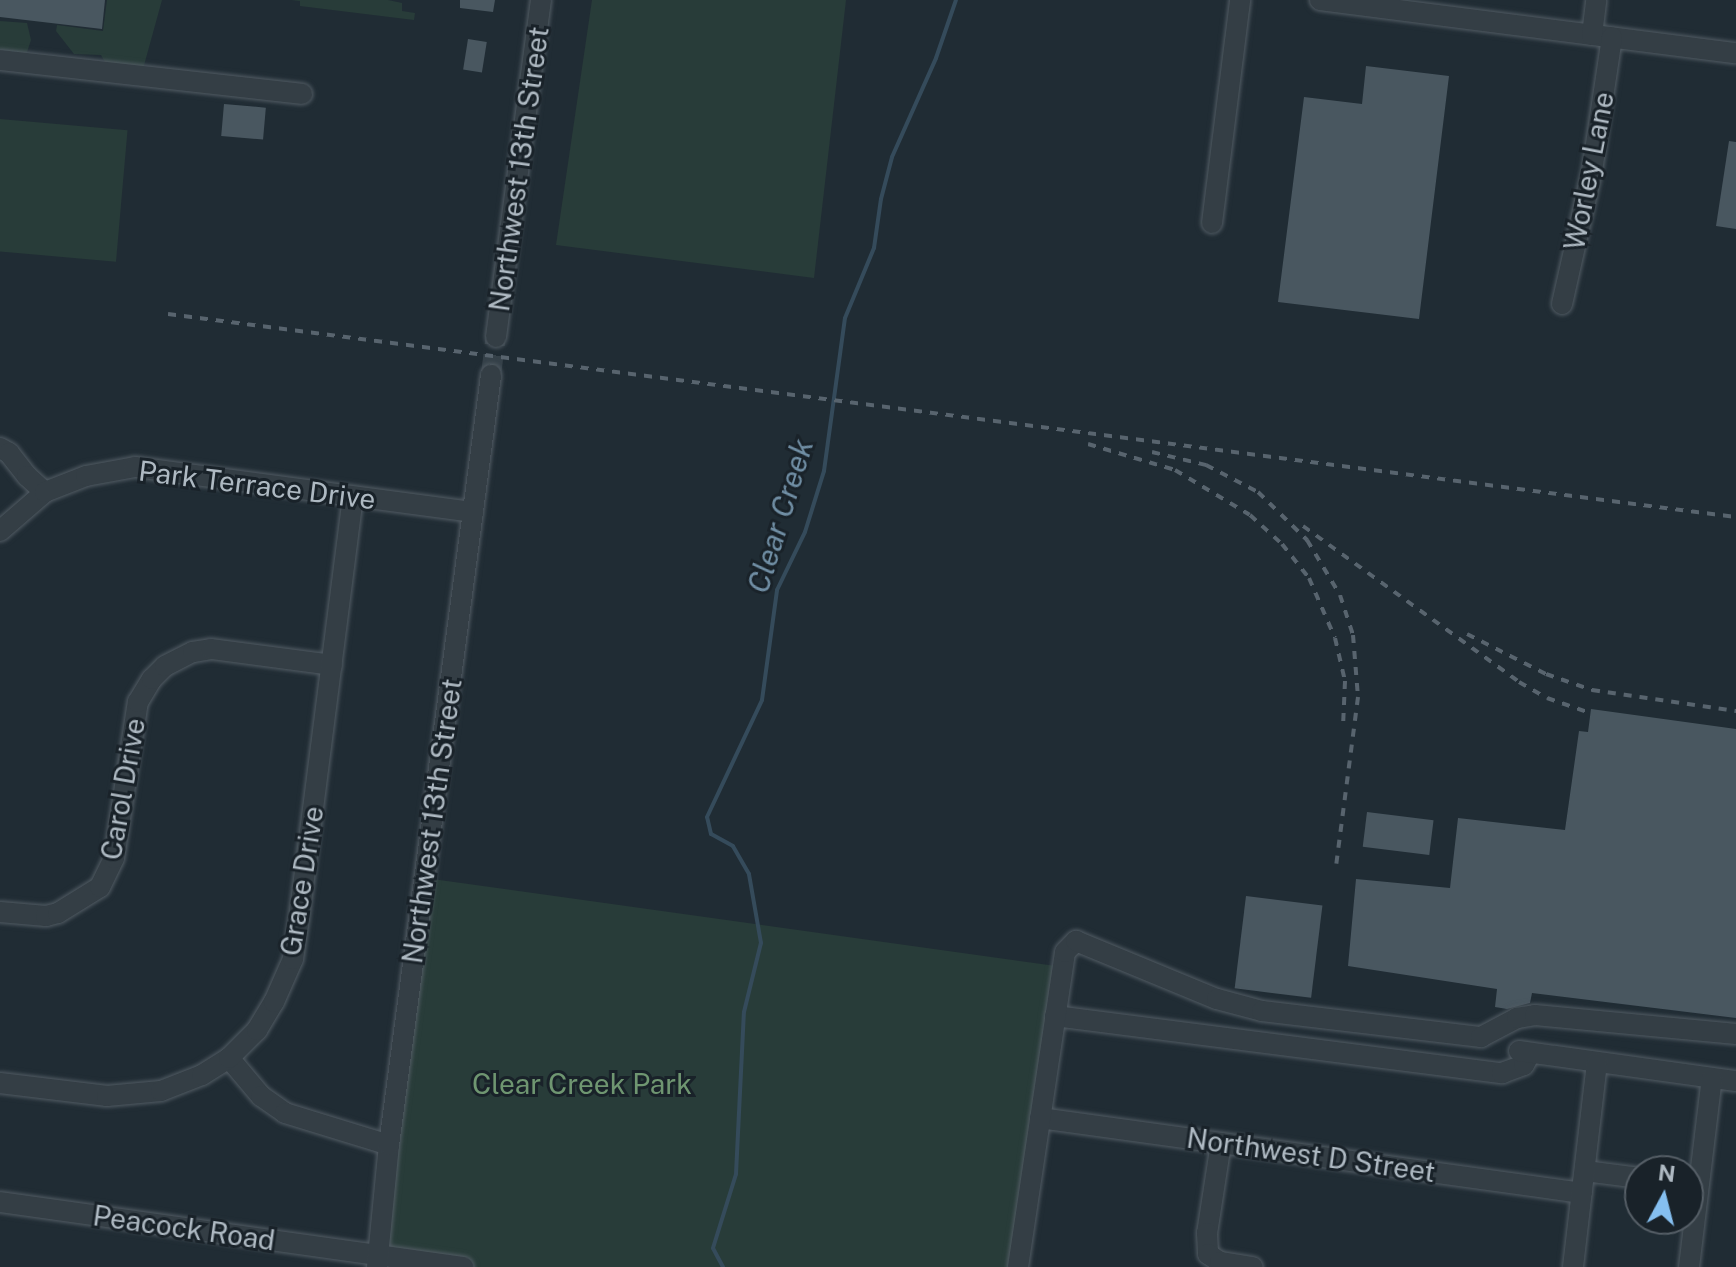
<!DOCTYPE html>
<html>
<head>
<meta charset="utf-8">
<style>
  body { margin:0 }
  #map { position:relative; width:1736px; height:1267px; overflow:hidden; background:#202c34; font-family:"Public Sans",sans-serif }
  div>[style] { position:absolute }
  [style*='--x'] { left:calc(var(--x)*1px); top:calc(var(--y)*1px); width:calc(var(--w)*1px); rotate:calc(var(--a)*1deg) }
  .green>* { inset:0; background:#283c39; transform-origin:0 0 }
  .stream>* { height:4px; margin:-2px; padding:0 2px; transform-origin:2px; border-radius:2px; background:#354b5b }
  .building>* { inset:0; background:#495760; transform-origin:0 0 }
  .minor-tunnel>* { height:20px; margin-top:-10px; transform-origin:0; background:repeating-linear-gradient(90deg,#354149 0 20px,transparent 0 30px) }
  .roads { filter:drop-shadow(0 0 2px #515b63) drop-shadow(0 0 2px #515b63) }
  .minor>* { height:20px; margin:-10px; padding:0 10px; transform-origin:10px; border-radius:10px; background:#343e45 }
  .rail>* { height:4px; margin-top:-2px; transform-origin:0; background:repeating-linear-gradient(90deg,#58646e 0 8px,transparent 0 16px) }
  span { translate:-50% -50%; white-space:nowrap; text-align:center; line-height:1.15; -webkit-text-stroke:6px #192229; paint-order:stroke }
  .street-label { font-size:28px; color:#aeb9c2 }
  .park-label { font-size:28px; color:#6f9671 }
  .water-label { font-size:30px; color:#708ea4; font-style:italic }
  .north { position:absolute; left:1624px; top:1155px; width:80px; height:80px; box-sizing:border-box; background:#192229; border:2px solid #555e66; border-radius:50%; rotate:7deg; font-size:22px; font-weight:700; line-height:32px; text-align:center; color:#aeb9c2 }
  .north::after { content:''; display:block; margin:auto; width:28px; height:36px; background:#85bff0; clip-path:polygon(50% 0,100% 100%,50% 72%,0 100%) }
</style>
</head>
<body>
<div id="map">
  <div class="green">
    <div style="clip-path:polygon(107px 0,162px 0,143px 69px,107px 66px,101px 55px,74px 54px,56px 31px,57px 25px,103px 31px)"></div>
    <div style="clip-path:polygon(291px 0,388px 0,402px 3px,402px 11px,415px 13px,414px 20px,300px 6px,300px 1px)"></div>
    <div style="clip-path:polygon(592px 0,846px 0,814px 278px,556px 245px)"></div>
    <div style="clip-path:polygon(0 21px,27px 23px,31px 40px,27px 52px,22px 55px,0 53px)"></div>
    <div style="left:0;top:119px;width:128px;height:132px;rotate:5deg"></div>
    <div style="clip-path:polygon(425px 878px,1063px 967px,1018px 1267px,377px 1267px)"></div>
  </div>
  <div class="stream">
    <div style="--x:723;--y:1267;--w:21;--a:-118"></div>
    <div style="--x:713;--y:1248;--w:77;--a:-72.7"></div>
    <div style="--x:736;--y:1174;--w:162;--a:-87.2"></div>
    <div style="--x:744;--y:1012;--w:71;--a:-76.2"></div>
    <div style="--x:761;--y:943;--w:70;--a:-99.9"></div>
    <div style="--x:749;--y:874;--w:32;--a:-120"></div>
    <div style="--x:733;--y:846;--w:25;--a:-151"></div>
    <div style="--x:711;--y:834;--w:17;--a:-103"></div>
    <div style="--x:707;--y:817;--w:129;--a:-64.8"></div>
    <div style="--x:762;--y:700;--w:111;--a:-82.2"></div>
    <div style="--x:777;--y:590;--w:64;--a:-64.2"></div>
    <div style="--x:805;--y:532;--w:64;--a:-72.7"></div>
    <div style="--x:824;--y:471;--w:154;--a:-82.2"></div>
    <div style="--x:845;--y:318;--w:76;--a:-67.5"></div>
    <div style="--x:874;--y:248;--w:49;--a:-81.9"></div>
    <div style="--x:881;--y:199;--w:43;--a:-75.3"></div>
    <div style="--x:892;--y:157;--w:108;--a:-66"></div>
    <div style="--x:936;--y:58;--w:61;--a:-71"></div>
  </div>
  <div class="building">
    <div style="clip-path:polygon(0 0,105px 0,102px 29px,0 17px)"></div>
    <div style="clip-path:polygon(460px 0,495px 0,493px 12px,460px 8px)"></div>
    <div style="left:468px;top:39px;width:19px;height:31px;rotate:9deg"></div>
    <div style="clip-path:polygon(1366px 66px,1449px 76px,1419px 319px,1278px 302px,1304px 97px,1362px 104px)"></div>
    <div style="left:224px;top:104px;width:42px;height:32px;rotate:5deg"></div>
    <div style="clip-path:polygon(1729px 141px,1736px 142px,1736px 229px,1716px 226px)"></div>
    <div style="clip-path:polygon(1591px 709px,1736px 729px,1736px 1018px,1532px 993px,1530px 1003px,1507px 1009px,1495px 1007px,1497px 989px,1348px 966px,1356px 879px,1450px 888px,1458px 818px,1565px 830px,1579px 731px,1588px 732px)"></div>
    <div style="left:1367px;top:812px;width:67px;height:35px;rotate:7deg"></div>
    <div style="left:1246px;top:896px;width:77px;height:93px;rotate:7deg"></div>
  </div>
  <div class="minor-tunnel">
    <div style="--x:491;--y:375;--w:38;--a:-83"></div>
  </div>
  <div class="roads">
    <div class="minor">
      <div style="--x:1320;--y:0;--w:419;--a:7.3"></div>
      <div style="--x:1592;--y:35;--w:35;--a:-83"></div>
      <div style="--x:0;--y:60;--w:304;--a:6.4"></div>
      <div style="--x:1212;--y:223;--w:225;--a:-82.8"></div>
      <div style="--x:1562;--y:304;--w:136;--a:-77.3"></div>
      <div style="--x:1592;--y:171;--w:135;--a:-81.5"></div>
      <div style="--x:496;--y:337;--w:340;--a:-82.4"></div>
      <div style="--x:0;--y:448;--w:10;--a:29"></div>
      <div style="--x:9;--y:453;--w:29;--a:52"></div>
      <div style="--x:27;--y:476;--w:24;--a:42"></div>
      <div style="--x:0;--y:531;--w:60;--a:-40.9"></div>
      <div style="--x:45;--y:492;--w:44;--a:-21.3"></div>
      <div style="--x:86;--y:476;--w:50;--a:-10.4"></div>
      <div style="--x:135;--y:467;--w:341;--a:7.6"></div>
      <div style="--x:0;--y:912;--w:46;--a:5"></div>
      <div style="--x:46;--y:916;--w:12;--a:-14"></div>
      <div style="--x:58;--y:913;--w:49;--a:-31.8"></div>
      <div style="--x:100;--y:887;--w:32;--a:-64"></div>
      <div style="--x:114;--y:858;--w:158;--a:-81.3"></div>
      <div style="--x:138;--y:702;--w:27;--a:-59"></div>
      <div style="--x:152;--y:679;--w:18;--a:-45"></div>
      <div style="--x:165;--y:666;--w:31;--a:-27"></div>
      <div style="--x:193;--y:652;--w:18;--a:-9"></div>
      <div style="--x:211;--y:649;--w:122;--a:7.5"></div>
      <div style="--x:1055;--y:1016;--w:451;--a:7.3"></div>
      <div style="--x:1502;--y:1073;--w:23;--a:-20"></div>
      <div style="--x:1524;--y:1065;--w:13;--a:-63"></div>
      <div style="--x:1519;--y:1051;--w:219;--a:7.9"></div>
      <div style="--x:229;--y:1058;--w:50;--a:49.9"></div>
      <div style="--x:261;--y:1096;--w:29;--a:35"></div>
      <div style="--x:285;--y:1113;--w:109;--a:17.1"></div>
      <div style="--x:0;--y:1083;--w:108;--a:6.9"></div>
      <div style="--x:107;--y:1096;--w:54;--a:-5.3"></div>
      <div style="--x:161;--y:1091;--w:44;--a:-21.3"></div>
      <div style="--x:202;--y:1075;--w:32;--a:-32"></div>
      <div style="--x:229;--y:1058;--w:40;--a:-45"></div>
      <div style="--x:257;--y:1030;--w:33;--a:-59"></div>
      <div style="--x:274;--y:1002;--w:47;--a:-66.2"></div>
      <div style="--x:293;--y:959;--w:41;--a:-81.7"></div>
      <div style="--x:299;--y:918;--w:424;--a:-82.7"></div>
      <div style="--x:1040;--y:1118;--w:547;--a:7.88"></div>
      <div style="--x:1221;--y:1143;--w:91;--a:98.8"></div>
      <div style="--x:1207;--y:1233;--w:21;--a:87"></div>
      <div style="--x:1208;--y:1254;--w:14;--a:34"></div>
      <div style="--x:1220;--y:1262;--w:33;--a:9"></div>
      <div style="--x:1585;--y:1171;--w:55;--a:7.3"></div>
      <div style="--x:0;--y:1202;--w:468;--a:8"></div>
      <div style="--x:377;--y:1267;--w:123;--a:-84.4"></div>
      <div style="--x:389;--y:1145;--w:777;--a:-82.45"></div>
      <div style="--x:1018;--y:1267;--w:318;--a:-81.5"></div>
      <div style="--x:1065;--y:952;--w:16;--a:-45"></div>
      <div style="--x:1076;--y:941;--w:152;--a:22.4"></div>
      <div style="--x:1217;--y:999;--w:47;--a:14.9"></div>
      <div style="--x:1262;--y:1011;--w:221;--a:6.8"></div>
      <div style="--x:1481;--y:1037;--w:41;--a:-27.8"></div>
      <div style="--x:1517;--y:1018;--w:18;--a:-9"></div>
      <div style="--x:1535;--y:1015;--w:202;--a:5.4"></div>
      <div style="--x:1573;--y:1267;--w:205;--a:-83.3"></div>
      <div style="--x:1689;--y:1267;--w:190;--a:-83.1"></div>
    </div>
  </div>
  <div class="rail">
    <div style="--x:168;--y:314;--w:1581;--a:7.38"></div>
    <div style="--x:1088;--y:444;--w:91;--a:16.6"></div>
    <div style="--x:1175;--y:470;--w:87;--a:31"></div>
    <div style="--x:1250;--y:515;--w:43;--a:42.2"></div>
    <div style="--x:1282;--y:544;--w:43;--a:51.5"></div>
    <div style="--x:1309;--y:578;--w:65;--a:66.6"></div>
    <div style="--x:1335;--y:638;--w:44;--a:76.9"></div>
    <div style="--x:1345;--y:681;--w:45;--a:92.5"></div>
    <div style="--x:1152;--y:452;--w:56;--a:13.5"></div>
    <div style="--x:1206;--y:465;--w:59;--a:27.4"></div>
    <div style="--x:1258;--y:492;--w:69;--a:44.4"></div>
    <div style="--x:1307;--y:540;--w:64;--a:59"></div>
    <div style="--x:1340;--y:595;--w:42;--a:72"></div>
    <div style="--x:1353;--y:635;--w:62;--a:85.4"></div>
    <div style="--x:1358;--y:697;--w:171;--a:97.4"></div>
    <div style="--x:1303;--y:526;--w:266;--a:35.8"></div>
    <div style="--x:1519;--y:682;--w:32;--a:30"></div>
    <div style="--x:1547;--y:698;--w:46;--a:19.2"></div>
    <div style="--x:1467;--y:634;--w:89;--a:26.9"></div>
    <div style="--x:1546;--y:674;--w:49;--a:19.2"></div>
    <div style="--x:1592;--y:690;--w:146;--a:8.3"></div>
  </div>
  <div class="street-label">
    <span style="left:519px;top:169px;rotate:-82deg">Northwest 13th Street</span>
    <span style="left:1589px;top:171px;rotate:-79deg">Worley Lane</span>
    <span style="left:257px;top:485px;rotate:7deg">Park Terrace Drive</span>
    <span style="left:123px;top:789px;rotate:-80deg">Carol Drive</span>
    <span style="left:432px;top:821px;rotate:-82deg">Northwest 13th Street</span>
    <span style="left:302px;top:881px;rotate:-81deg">Grace Drive</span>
    <span style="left:1311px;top:1155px;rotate:8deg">Northwest D Street</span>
    <span style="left:184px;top:1228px;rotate:8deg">Peacock Road</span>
  </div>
  <div class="park-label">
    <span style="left:582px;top:1084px">Clear Creek Park</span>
  </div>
  <div class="water-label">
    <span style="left:780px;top:516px;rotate:-73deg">Clear Creek</span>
  </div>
  <div class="north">N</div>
</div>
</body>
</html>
